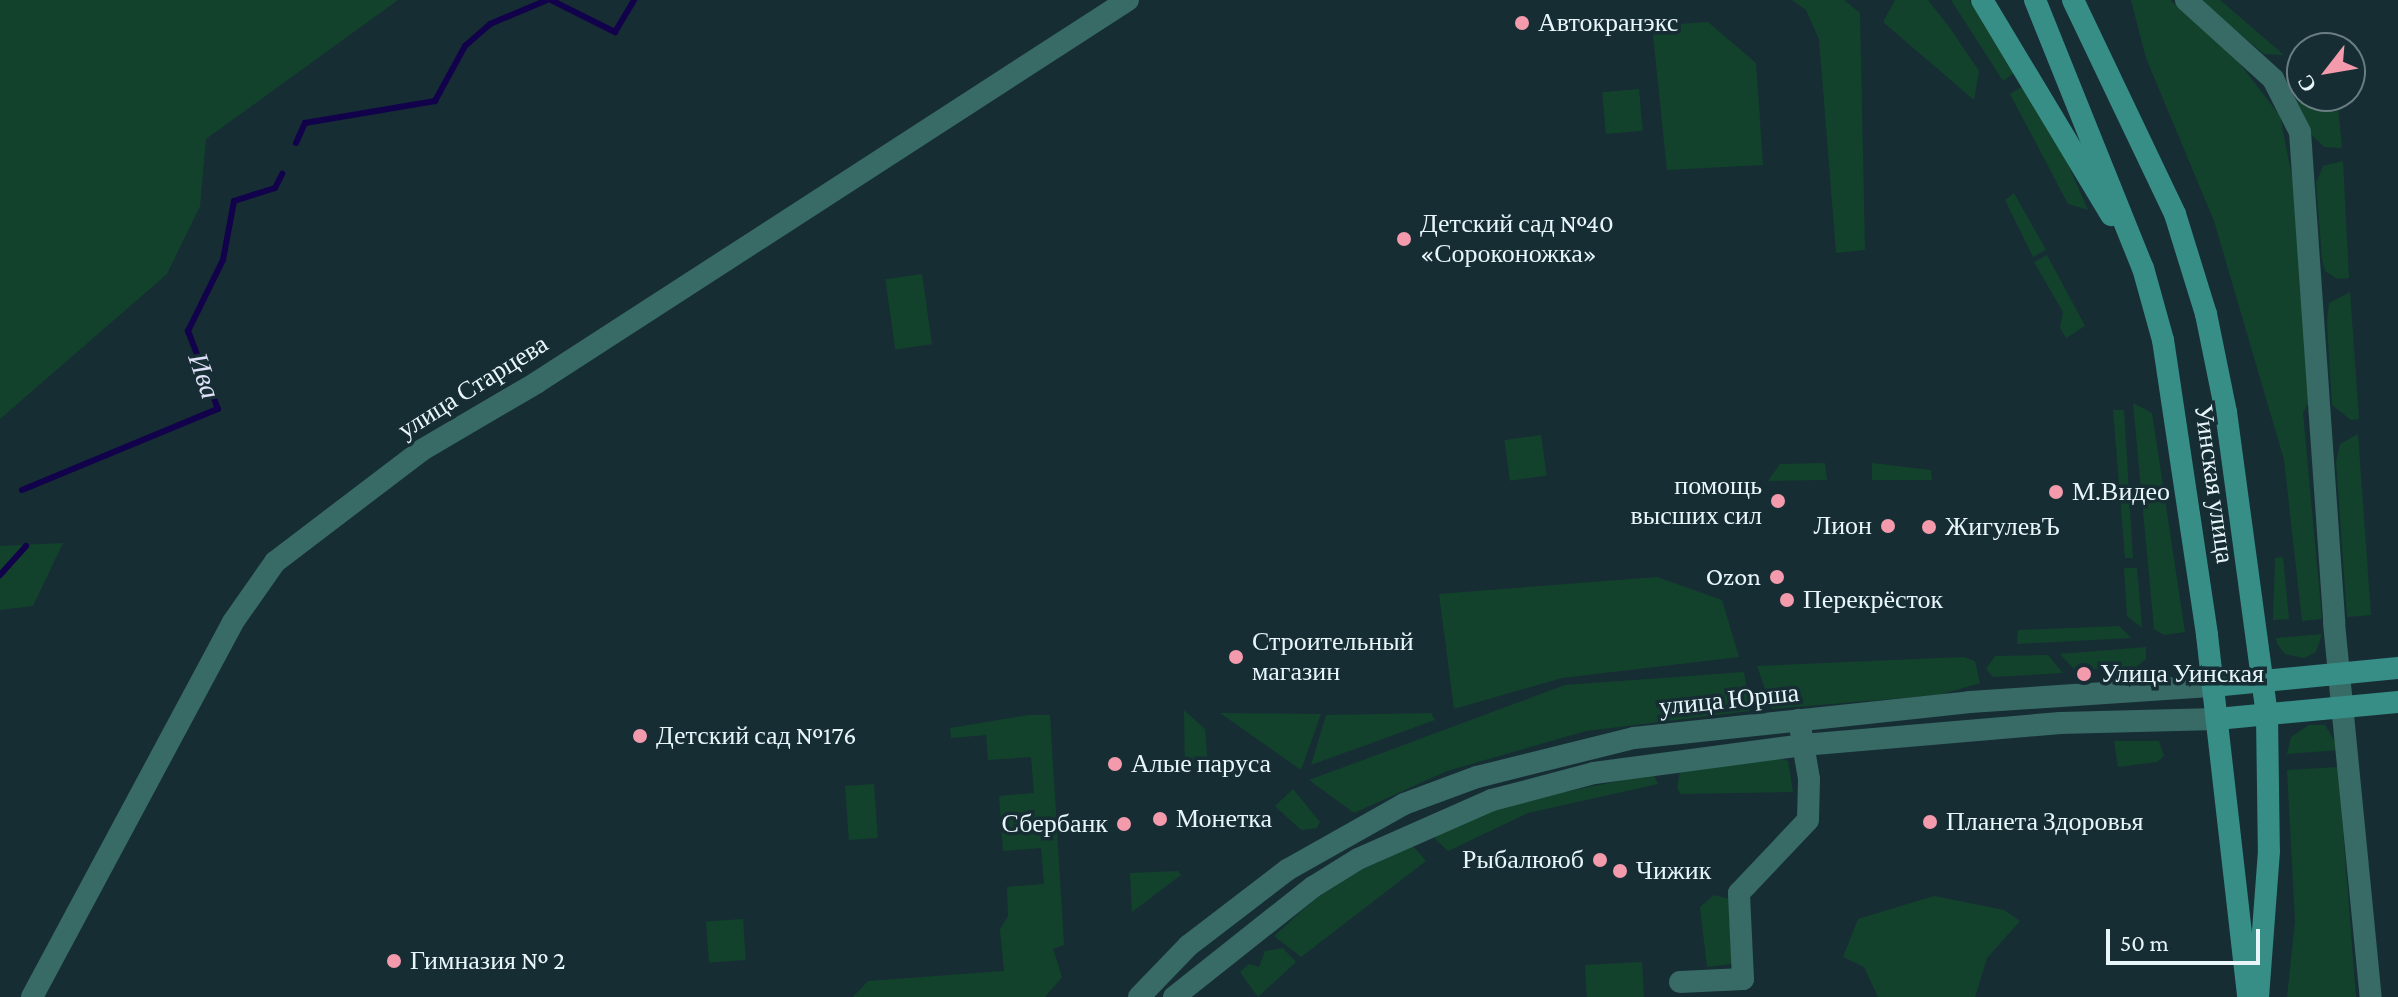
<!DOCTYPE html>
<html>
<head>
<meta charset="utf-8">
<style>
  body { margin:0 }
  #map { position:relative; width:2398px; height:997px; overflow:hidden; background:#162d34; font-family:"Crimson Pro",serif }
  div>[style] { position:absolute }
  [style*='--x'] { left:calc(var(--x)*1px); top:calc(var(--y)*1px); width:calc(var(--w)*1px); rotate:calc(var(--a)*1deg) }
  .green>* { inset:0; background:#13422c; transform-origin:0 0 }
  .stream>* { height:6px; margin:-3px; padding:0 3px; transform-origin:3px; border-radius:3px; background:#11024b }
  .minor>* { height:22px; margin:-11px; padding:0 11px; transform-origin:11px; border-radius:11px; background:#386a66 }
  .tertiary>* { height:22px; margin:-11px; padding:0 11px; transform-origin:11px; border-radius:11px; background:#386a66 }
  .secondary>* { height:22px; margin:-11px; padding:0 11px; transform-origin:11px; border-radius:11px; background:#378e87 }
  .dots>* { width:22px; height:22px; translate:-50% -50%; box-sizing:border-box; border:4px solid #162d34; border-radius:50% }
  span { translate:-50% -50%; white-space:nowrap; text-align:center; line-height:1.15; -webkit-text-stroke:7px #162d34; paint-order:stroke }
  .poi-label { font-size:26px; color:#e8f6fa }
  .left { translate:0 -50%; text-align:left }
  .right { translate:-100% -50%; text-align:right }
  .street-label { font-size:26px; color:#e8f6fa }
  .water-label { font-size:28px; color:#dee1f8; font-style:italic }
  .north { position:absolute; left:2286px; top:32px; width:80px; height:80px; box-sizing:border-box; background:#162d34; border:2px solid #6a7d83; border-radius:50%; rotate:239deg; font-size:22px; font-weight:700; line-height:32px; text-align:center; color:#e8f6fa }
  .north::after { content:''; display:block; margin:auto; width:28px; height:36px; background:#f39aac; clip-path:polygon(50% 0,100% 100%,50% 72%,0 100%) }
  .scale { position:absolute; left:2106px; top:929px; width:154px; height:36px; box-sizing:border-box; border:4px solid #e8f6fa; border-top:0; padding-left:10px; font-size:24px; line-height:28px; white-space:nowrap; color:#e8f6fa; -webkit-text-stroke:6px #162d34; paint-order:stroke }
</style>
</head>
<body>
<div id="map">
  <div class="green">
    <div style="clip-path:polygon(0 0,398px 0,206px 139px,200px 206px,167px 274px,0 419px)"></div>
    <div style="clip-path:polygon(1792px 0,1844px 0,1860px 13px,1865px 250px,1836px 253px,1819px 39px,1806px 10px)"></div>
    <div style="clip-path:polygon(1895px 0,1928px 0,1950px 28px,1979px 71px,1974px 100px,1883px 22px)"></div>
    <div style="clip-path:polygon(1951px 0,1969px 0,2016px 72px,2003px 81px)"></div>
    <div style="clip-path:polygon(2131px 0,2170px 0,2230px 51px,2280px 116px,2296px 197px,2309px 402px,2303px 413px,2322px 619px,2302px 621px,2284px 460px,2214px 221px,2146px 58px)"></div>
    <div style="clip-path:polygon(2199px 0,2220px 0,2284px 55px,2264px 54px)"></div>
    <div style="clip-path:polygon(1708px 22px,1756px 63px,1763px 165px,1667px 170px,1652px 26px)"></div>
    <div style="clip-path:polygon(2301px 65px,2302px 96px,2337px 96px,2342px 148px,2324px 147px,2309px 132px,2291px 85px)"></div>
    <div style="clip-path:polygon(2023px 86px,2066px 160px,2088px 210px,2068px 204px,2047px 164px,2010px 94px)"></div>
    <div style="left:1639px;top:89px;width:42px;height:37px;rotate:85deg"></div>
    <div style="clip-path:polygon(2343px 161px,2349px 278px,2337px 279px,2325px 271px,2322px 259px,2316px 183px,2323px 166px)"></div>
    <div style="clip-path:polygon(2014px 193px,2046px 250px,2033px 257px,2005px 200px)"></div>
    <div style="clip-path:polygon(2047px 255px,2085px 326px,2066px 338px,2060px 328px,2063px 312px,2034px 262px)"></div>
    <div style="left:922px;top:274px;width:71px;height:37px;rotate:82deg"></div>
    <div style="clip-path:polygon(2350px 292px,2359px 419px,2351px 420px,2332px 405px,2327px 322px,2329px 303px)"></div>
    <div style="clip-path:polygon(2133px 403px,2152px 413px,2185px 632px,2164px 635px,2154px 629px)"></div>
    <div style="clip-path:polygon(2113px 410px,2124px 410px,2133px 558px,2125px 558px)"></div>
    <div style="clip-path:polygon(2358px 434px,2371px 615px,2347px 617px,2336px 461px,2340px 444px)"></div>
    <div style="left:1541px;top:435px;width:41px;height:37px;rotate:82deg"></div>
    <div style="clip-path:polygon(1825px 463px,1827px 480px,1768px 481px,1780px 464px)"></div>
    <div style="clip-path:polygon(1872px 463px,1931px 470px,1932px 480px,1872px 480px)"></div>
    <div style="clip-path:polygon(63px 543px,33px 606px,0 610px,0 546px)"></div>
    <div style="clip-path:polygon(2283px 557px,2289px 619px,2273px 620px,2275px 558px)"></div>
    <div style="clip-path:polygon(2124px 568px,2137px 568px,2142px 628px,2127px 616px)"></div>
    <div style="clip-path:polygon(1657px 577px,1722px 600px,1739px 657px,1562px 678px,1454px 709px,1439px 594px)"></div>
    <div style="clip-path:polygon(2119px 626px,2131px 638px,2017px 644px,2018px 630px)"></div>
    <div style="clip-path:polygon(2322px 634px,2316px 652px,2304px 658px,2285px 654px,2277px 644px,2276px 638px)"></div>
    <div style="clip-path:polygon(2146px 647px,2146px 659px,2136px 667px,2075px 670px,2060px 654px)"></div>
    <div style="clip-path:polygon(2048px 655px,2063px 673px,1993px 677px,1986px 669px,1995px 656px)"></div>
    <div style="clip-path:polygon(1963px 657px,1975px 661px,1980px 683px,1939px 695px,1772px 709px,1757px 666px)"></div>
    <div style="clip-path:polygon(1744px 672px,1750px 711px,1586px 731px,1447px 771px,1354px 813px,1309px 780px,1565px 685px)"></div>
    <div style="clip-path:polygon(1184px 710px,1205px 729px,1208px 768px,1185px 769px)"></div>
    <div style="clip-path:polygon(1220px 713px,1321px 714px,1301px 770px)"></div>
    <div style="clip-path:polygon(1431px 713px,1435px 720px,1311px 765px,1326px 715px)"></div>
    <div style="clip-path:polygon(1028px 715px,1050px 715px,1064px 945px,1053px 949px,1062px 977px,1045px 997px,853px 997px,868px 981px,1004px 971px,1000px 929px,1008px 916px,1007px 887px,1044px 884px,1041px 848px,1003px 851px,999px 796px,1034px 793px,1031px 757px,988px 760px,986px 735px,951px 738px,950px 728px)"></div>
    <div style="clip-path:polygon(2309px 725px,2325px 725px,2340px 750px,2287px 754px,2291px 737px)"></div>
    <div style="clip-path:polygon(2114px 741px,2159px 741px,2164px 756px,2157px 762px,2118px 767px)"></div>
    <div style="clip-path:polygon(1779px 758px,1788px 761px,1793px 792px,1681px 794px,1677px 788px,1680px 770px)"></div>
    <div style="clip-path:polygon(2338px 767px,2356px 997px,2287px 997px,2295px 921px,2287px 770px)"></div>
    <div style="clip-path:polygon(1653px 774px,1658px 784px,1528px 813px,1448px 851px,1435px 839px,1436px 833px,1510px 803px)"></div>
    <div style="left:874px;top:784px;width:54px;height:29px;rotate:86deg"></div>
    <div style="clip-path:polygon(1293px 789px,1320px 822px,1317px 828px,1301px 830px,1275px 806px)"></div>
    <div style="clip-path:polygon(1413px 846px,1426px 861px,1301px 957px,1274px 936px,1314px 900px,1356px 872px)"></div>
    <div style="clip-path:polygon(1178px 871px,1181px 875px,1132px 912px,1130px 873px)"></div>
    <div style="clip-path:polygon(1714px 895px,1729px 899px,1733px 964px,1707px 967px,1700px 907px)"></div>
    <div style="clip-path:polygon(1934px 896px,2004px 910px,2020px 921px,1987px 958px,1975px 997px,1878px 997px,1864px 967px,1843px 957px,1858px 919px)"></div>
    <div style="left:743px;top:919px;width:41px;height:37px;rotate:86deg"></div>
    <div style="clip-path:polygon(1283px 948px,1296px 962px,1258px 997px,1240px 972px,1249px 964px,1259px 967px,1265px 951px)"></div>
    <div style="left:1642px;top:962px;width:35px;height:57px;rotate:87deg"></div>
  </div>
  <div class="stream">
    <div style="--x:551;--y:0;--w:72;--a:26.6"></div>
    <div style="--x:615;--y:32;--w:37;--a:-59"></div>
    <div style="--x:296;--y:143;--w:22;--a:-66"></div>
    <div style="--x:305;--y:123;--w:132;--a:-9.6"></div>
    <div style="--x:435;--y:101;--w:63;--a:-61.4"></div>
    <div style="--x:465;--y:46;--w:33;--a:-41"></div>
    <div style="--x:490;--y:24;--w:62;--a:-22.8"></div>
    <div style="--x:22;--y:490;--w:212;--a:-22.5"></div>
    <div style="--x:218;--y:409;--w:84;--a:-111"></div>
    <div style="--x:188;--y:331;--w:79;--a:-63.8"></div>
    <div style="--x:223;--y:260;--w:60;--a:-79.4"></div>
    <div style="--x:234;--y:201;--w:43;--a:-17.6"></div>
    <div style="--x:275;--y:188;--w:16;--a:-63"></div>
    <div style="--x:0;--y:575;--w:39;--a:-48"></div>
  </div>
  <div class="minor">
    <div style="--x:2186;--y:0;--w:118;--a:42.2"></div>
    <div style="--x:2273;--y:79;--w:59;--a:63"></div>
    <div style="--x:2300;--y:132;--w:492;--a:86"></div>
    <div style="--x:2334;--y:623;--w:376;--a:84.4"></div>
    <div style="--x:1680;--y:982;--w:63;--a:-2.7"></div>
    <div style="--x:1743;--y:979;--w:86;--a:-92.7"></div>
    <div style="--x:1739;--y:893;--w:100;--a:-46.6"></div>
    <div style="--x:1808;--y:820;--w:41;--a:-88.6"></div>
    <div style="--x:1809;--y:779;--w:60;--a:-99.6"></div>
    <div style="--x:32;--y:997;--w:425;--a:-61.8"></div>
    <div style="--x:233;--y:622;--w:73;--a:-55"></div>
    <div style="--x:275;--y:562;--w:185;--a:-37.3"></div>
    <div style="--x:422;--y:450;--w:132;--a:-30.4"></div>
    <div style="--x:536;--y:383;--w:705;--a:-32.9"></div>
  </div>
  <div class="tertiary">
    <div style="--x:1139;--y:997;--w:71;--a:-46.1"></div>
    <div style="--x:1188;--y:946;--w:125;--a:-37.5"></div>
    <div style="--x:1287;--y:870;--w:134;--a:-29.4"></div>
    <div style="--x:1404;--y:804;--w:78;--a:-20.3"></div>
    <div style="--x:1477;--y:777;--w:162;--a:-14"></div>
    <div style="--x:1634;--y:738;--w:338;--a:-6.1"></div>
    <div style="--x:1970;--y:702;--w:244;--a:-3.8"></div>
    <div style="--x:1174;--y:997;--w:177;--a:-38.4"></div>
    <div style="--x:1313;--y:887;--w:53;--a:-31.9"></div>
    <div style="--x:1358;--y:859;--w:146;--a:-23.8"></div>
    <div style="--x:1492;--y:800;--w:106;--a:-14.8"></div>
    <div style="--x:1594;--y:773;--w:211;--a:-7.6"></div>
    <div style="--x:1803;--y:745;--w:258;--a:-4.9"></div>
    <div style="--x:2060;--y:723;--w:157;--a:-1.5"></div>
  </div>
  <div class="secondary">
    <div style="--x:1982;--y:0;--w:251;--a:59"></div>
    <div style="--x:2035;--y:0;--w:289;--a:68.1"></div>
    <div style="--x:2143;--y:268;--w:75;--a:74.5"></div>
    <div style="--x:2163;--y:340;--w:298;--a:81.5"></div>
    <div style="--x:2207;--y:635;--w:364;--a:83.5"></div>
    <div style="--x:2073;--y:0;--w:237;--a:64.5"></div>
    <div style="--x:2175;--y:214;--w:105;--a:72.8"></div>
    <div style="--x:2206;--y:314;--w:100;--a:78.5"></div>
    <div style="--x:2226;--y:412;--w:307;--a:82.3"></div>
    <div style="--x:2267;--y:716;--w:135;--a:89.2"></div>
    <div style="--x:2269;--y:851;--w:146;--a:94.3"></div>
    <div style="--x:2213;--y:686;--w:186;--a:-5.6"></div>
    <div style="--x:2217;--y:719;--w:182;--a:-5.4"></div>
  </div>
  <div class="dots">
    <div style="left:1522px;top:23px;background:#f39aac"></div>
    <div style="left:1404px;top:239px;background:#f39aac"></div>
    <div style="left:2056px;top:492px;background:#f39aac"></div>
    <div style="left:1778px;top:501px;background:#f39aac"></div>
    <div style="left:1888px;top:526px;background:#f39aac"></div>
    <div style="left:1929px;top:527px;background:#f39aac"></div>
    <div style="left:1777px;top:577px;background:#f39aac"></div>
    <div style="left:1787px;top:600px;background:#f39aac"></div>
    <div style="left:1236px;top:657px;background:#f39aac"></div>
    <div style="left:2084px;top:674px;background:#f39aac"></div>
    <div style="left:640px;top:736px;background:#f39aac"></div>
    <div style="left:1115px;top:764px;background:#f39aac"></div>
    <div style="left:1160px;top:819px;background:#f39aac"></div>
    <div style="left:1930px;top:822px;background:#f39aac"></div>
    <div style="left:1124px;top:824px;background:#f39aac"></div>
    <div style="left:1600px;top:860px;background:#f39aac"></div>
    <div style="left:1620px;top:871px;background:#f39aac"></div>
    <div style="left:394px;top:961px;background:#f39aac"></div>
  </div>
  <div class="poi-label">
    <span class="left" style="left:1538px;top:23px">Автокранэкс</span>
    <span class="left" style="left:1420px;top:239px">Детский сад №40<br>«Сороконожка»</span>
    <span class="right" style="left:1762px;top:501px">помощь<br>высших сил</span>
    <span class="left" style="left:2072px;top:492px">М.Видео</span>
    <span class="right" style="left:1872px;top:526px">Лион</span>
    <span class="left" style="left:1945px;top:527px">ЖигулевЪ</span>
    <span class="right" style="left:1761px;top:577px">Ozon</span>
    <span class="left" style="left:1803px;top:600px">Перекрёсток</span>
    <span class="left" style="left:1252px;top:657px">Строительный<br>магазин</span>
    <span class="left" style="left:2100px;top:674px">Улица Уинская</span>
    <span class="left" style="left:656px;top:736px">Детский сад №176</span>
    <span class="left" style="left:1131px;top:764px">Алые паруса</span>
    <span class="left" style="left:1176px;top:819px">Монетка</span>
    <span class="left" style="left:1946px;top:822px">Планета Здоровья</span>
    <span class="right" style="left:1108px;top:824px">Сбербанк</span>
    <span class="right" style="left:1584px;top:860px">Рыбалююб</span>
    <span class="left" style="left:1636px;top:871px">Чижик</span>
    <span class="left" style="left:410px;top:961px">Гимназия № 2</span>
  </div>
  <div class="street-label">
    <span style="left:473px;top:387px;rotate:-32deg">улица Старцева</span>
    <span style="left:2214px;top:484px;rotate:82deg">Уинская улица</span>
    <span style="left:1729px;top:700px;rotate:-6deg">улица Юрша</span>
  </div>
  <div class="water-label">
    <span style="left:204px;top:376px;rotate:71deg">Ива</span>
  </div>
  <div class="north">С</div>
  <div class="scale">50 m</div>
</div>
</body>
</html>
